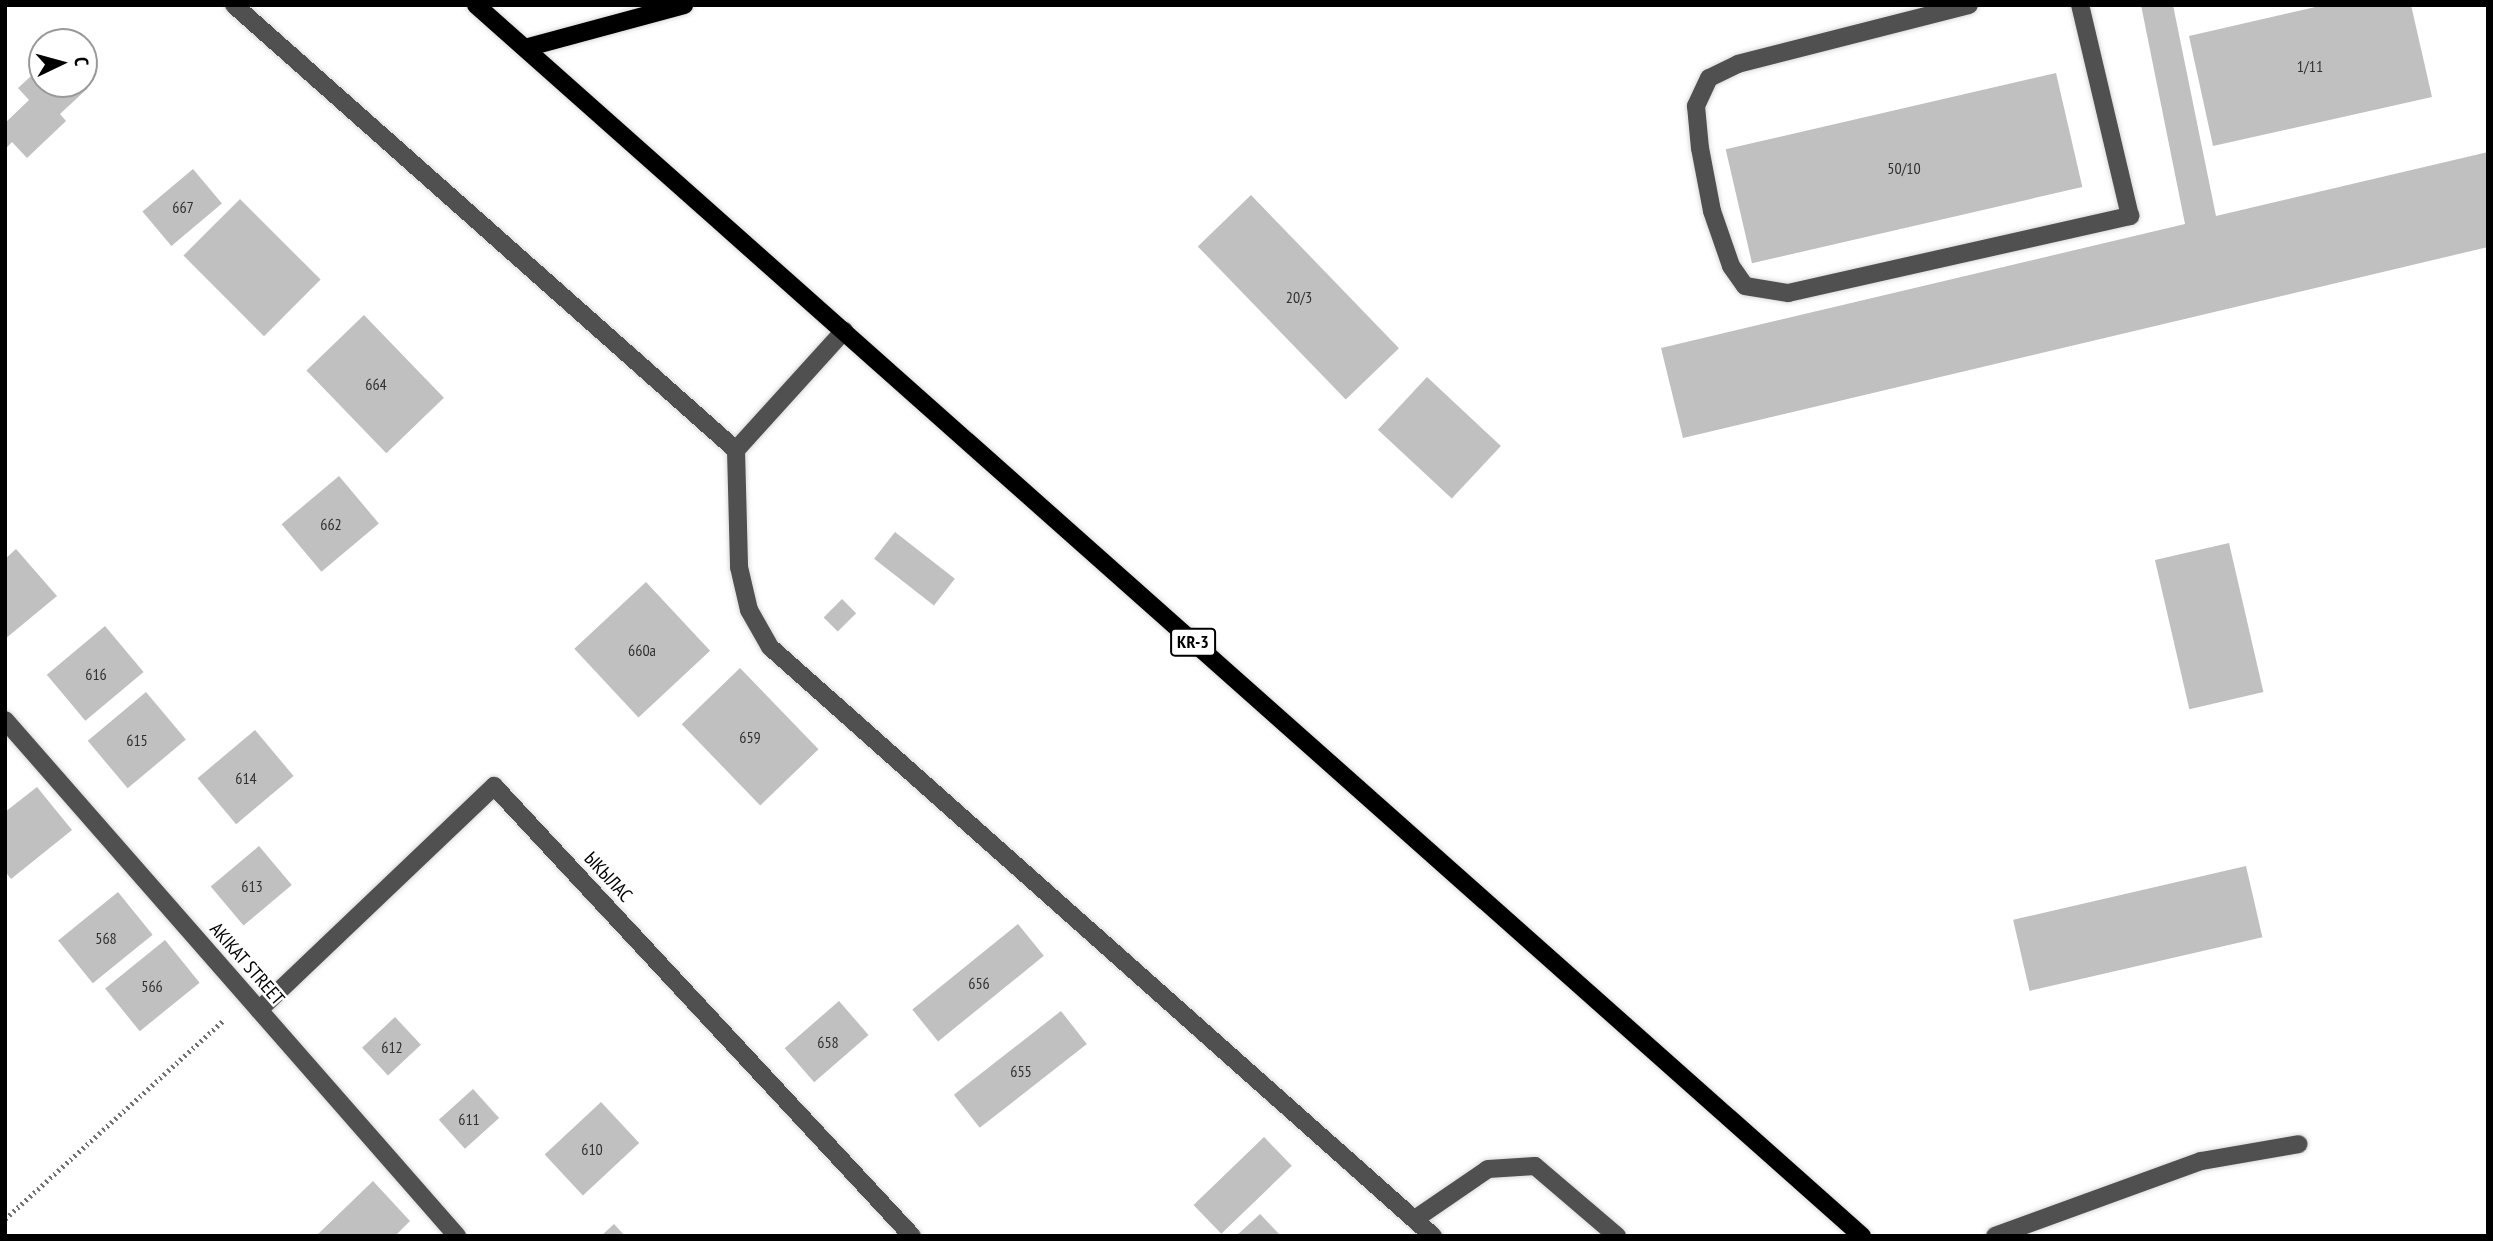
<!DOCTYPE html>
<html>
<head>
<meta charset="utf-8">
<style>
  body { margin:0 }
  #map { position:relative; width:2493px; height:1241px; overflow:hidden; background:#fff; font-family:"PT Sans Narrow",sans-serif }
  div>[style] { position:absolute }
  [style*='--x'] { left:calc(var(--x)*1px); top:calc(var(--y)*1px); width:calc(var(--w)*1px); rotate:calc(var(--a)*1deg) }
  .building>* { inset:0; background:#c0c0c0; transform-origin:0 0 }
  .path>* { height:4.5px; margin-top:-2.25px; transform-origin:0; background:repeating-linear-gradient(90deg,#727272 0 2px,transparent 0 5.5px) }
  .roads { filter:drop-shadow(0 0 2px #dbdbdb) drop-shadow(0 0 2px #dbdbdb) }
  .minor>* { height:18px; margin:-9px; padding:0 9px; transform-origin:9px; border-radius:9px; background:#505050 }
  .major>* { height:18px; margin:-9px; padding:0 9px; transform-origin:9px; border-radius:9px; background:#000 }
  span { translate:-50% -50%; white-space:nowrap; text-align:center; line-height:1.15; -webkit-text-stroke:5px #fff; paint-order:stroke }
  .number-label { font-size:16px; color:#303030 }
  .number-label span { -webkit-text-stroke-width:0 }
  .shield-label span { padding:2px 5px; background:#fff; border:2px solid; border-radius:5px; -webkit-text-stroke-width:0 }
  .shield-label { font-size:18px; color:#000; font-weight:700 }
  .street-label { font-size:19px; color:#000 }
  .frame { position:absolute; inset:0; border:7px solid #000; pointer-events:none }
  .north { position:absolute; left:28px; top:28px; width:70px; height:70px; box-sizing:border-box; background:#fff; border:2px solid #999; border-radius:50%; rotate:85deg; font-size:19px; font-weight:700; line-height:28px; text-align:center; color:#000 }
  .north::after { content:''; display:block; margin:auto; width:24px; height:32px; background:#000; clip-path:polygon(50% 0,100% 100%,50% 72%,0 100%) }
</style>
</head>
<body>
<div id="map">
  <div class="building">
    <div style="clip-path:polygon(2141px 5px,2173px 5px,2216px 216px,2488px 152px,2488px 247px,1683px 438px,1661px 348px,2185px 224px)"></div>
    <div style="clip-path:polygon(2324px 5px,2411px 5px,2432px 97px,2213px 146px,2189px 36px)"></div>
    <div style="clip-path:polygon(42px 66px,42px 84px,88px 88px,60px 114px,66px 121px,27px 158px,12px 142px,5px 149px,5px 123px,29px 100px,18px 88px)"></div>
    <div style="left:2056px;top:73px;width:117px;height:339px;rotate:77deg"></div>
    <div style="left:193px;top:169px;width:45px;height:66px;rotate:50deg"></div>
    <div style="left:1251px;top:195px;width:213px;height:74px;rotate:46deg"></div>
    <div style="left:240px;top:199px;width:114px;height:80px;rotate:45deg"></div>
    <div style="left:364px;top:315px;width:115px;height:80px;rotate:46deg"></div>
    <div style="left:1427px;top:377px;width:101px;height:72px;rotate:43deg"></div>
    <div style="left:339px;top:476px;width:62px;height:75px;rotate:50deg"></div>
    <div style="left:895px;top:532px;width:76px;height:34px;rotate:38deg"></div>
    <div style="left:2229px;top:543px;width:153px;height:76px;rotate:77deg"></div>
    <div style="clip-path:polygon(16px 549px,57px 596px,5px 639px,5px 559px)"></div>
    <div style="left:646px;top:582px;width:94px;height:98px;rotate:47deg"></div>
    <div style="left:842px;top:599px;width:20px;height:26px;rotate:45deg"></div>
    <div style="left:105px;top:626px;width:60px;height:76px;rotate:50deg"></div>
    <div style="left:740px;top:668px;width:113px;height:81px;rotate:46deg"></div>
    <div style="left:146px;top:692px;width:62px;height:76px;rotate:50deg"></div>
    <div style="left:255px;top:730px;width:60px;height:75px;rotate:50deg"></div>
    <div style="clip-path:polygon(37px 787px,72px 830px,11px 879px,5px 871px,5px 812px)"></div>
    <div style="left:259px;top:846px;width:51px;height:63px;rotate:50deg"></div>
    <div style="left:2246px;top:866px;width:73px;height:239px;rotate:77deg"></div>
    <div style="left:118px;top:892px;width:55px;height:77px;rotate:51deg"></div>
    <div style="left:1018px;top:924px;width:41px;height:136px;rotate:51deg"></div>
    <div style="left:165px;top:940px;width:55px;height:77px;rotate:51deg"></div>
    <div style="left:839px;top:1001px;width:45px;height:72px;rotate:49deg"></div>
    <div style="left:1061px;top:1011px;width:42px;height:136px;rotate:52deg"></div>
    <div style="left:395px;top:1017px;width:38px;height:45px;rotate:47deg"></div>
    <div style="left:473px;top:1089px;width:39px;height:46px;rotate:48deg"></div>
    <div style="left:601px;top:1102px;width:56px;height:77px;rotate:47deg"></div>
    <div style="left:1264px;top:1137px;width:40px;height:98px;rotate:46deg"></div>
    <div style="clip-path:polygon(373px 1181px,410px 1221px,395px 1236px,316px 1236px)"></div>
    <div style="clip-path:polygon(1260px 1214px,1281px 1236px,1236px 1236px)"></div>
    <div style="clip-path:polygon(614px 1224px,625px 1236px,601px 1236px)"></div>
  </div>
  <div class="path">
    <div style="--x:5;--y:1219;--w:297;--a:-42.3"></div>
  </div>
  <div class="roads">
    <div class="minor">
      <div style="--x:234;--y:5;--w:671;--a:41.56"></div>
      <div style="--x:736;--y:450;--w:117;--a:88.5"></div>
      <div style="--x:739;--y:567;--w:44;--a:76.9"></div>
      <div style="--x:749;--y:610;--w:43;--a:60.4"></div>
      <div style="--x:770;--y:647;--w:887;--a:41.62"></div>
      <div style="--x:1969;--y:5;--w:238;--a:165.7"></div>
      <div style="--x:1738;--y:64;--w:32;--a:154"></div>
      <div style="--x:1709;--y:78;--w:31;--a:115"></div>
      <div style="--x:1696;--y:106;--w:42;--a:84.6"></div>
      <div style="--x:1700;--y:148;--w:64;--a:79.2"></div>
      <div style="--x:1712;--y:211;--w:58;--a:70.9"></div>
      <div style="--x:1731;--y:266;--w:24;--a:55"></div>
      <div style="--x:1745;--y:286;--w:44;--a:9.2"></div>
      <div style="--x:1788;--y:293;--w:351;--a:-12.7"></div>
      <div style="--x:2130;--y:216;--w:217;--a:-103.3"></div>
      <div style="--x:736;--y:450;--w:161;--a:-47.8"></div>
      <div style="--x:5;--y:720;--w:686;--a:48.78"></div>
      <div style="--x:259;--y:1010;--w:325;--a:-43.6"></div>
      <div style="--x:494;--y:786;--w:614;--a:47.11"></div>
      <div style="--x:1415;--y:1219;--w:88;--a:-34.4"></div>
      <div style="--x:1488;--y:1169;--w:47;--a:-3.7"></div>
      <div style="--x:1535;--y:1166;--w:108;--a:40.5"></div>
      <div style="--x:1995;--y:1236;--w:219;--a:-20"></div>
      <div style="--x:2201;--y:1161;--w:99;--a:-9.8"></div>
    </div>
    <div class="major">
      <div style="--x:476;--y:5;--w:1854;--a:41.61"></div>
      <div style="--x:525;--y:48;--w:165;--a:-15.1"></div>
    </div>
  </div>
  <div class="number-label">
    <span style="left:2310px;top:66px">1/11</span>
    <span style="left:1904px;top:168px">50/10</span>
    <span style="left:183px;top:207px">667</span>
    <span style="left:1299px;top:297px">20/3</span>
    <span style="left:376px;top:384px">664</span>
    <span style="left:331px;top:524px">662</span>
    <span style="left:642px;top:650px">660а</span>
    <span style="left:96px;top:674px">616</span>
    <span style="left:750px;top:737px">659</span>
    <span style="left:137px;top:740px">615</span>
    <span style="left:246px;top:778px">614</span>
    <span style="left:252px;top:886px">613</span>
    <span style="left:106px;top:938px">568</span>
    <span style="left:979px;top:983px">656</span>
    <span style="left:152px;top:986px">566</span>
    <span style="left:828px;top:1042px">658</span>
    <span style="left:392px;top:1047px">612</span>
    <span style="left:1021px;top:1071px">655</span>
    <span style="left:469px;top:1119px">611</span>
    <span style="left:592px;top:1149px">610</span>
  </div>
  <div class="shield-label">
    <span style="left:1193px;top:642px">KR-3</span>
  </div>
  <div class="street-label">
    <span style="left:608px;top:877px;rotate:47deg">ЫКЫЛАС</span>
    <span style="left:247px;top:964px;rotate:49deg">AKIKAT STREET</span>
  </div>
  <div class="frame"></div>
  <div class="north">С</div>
</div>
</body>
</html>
